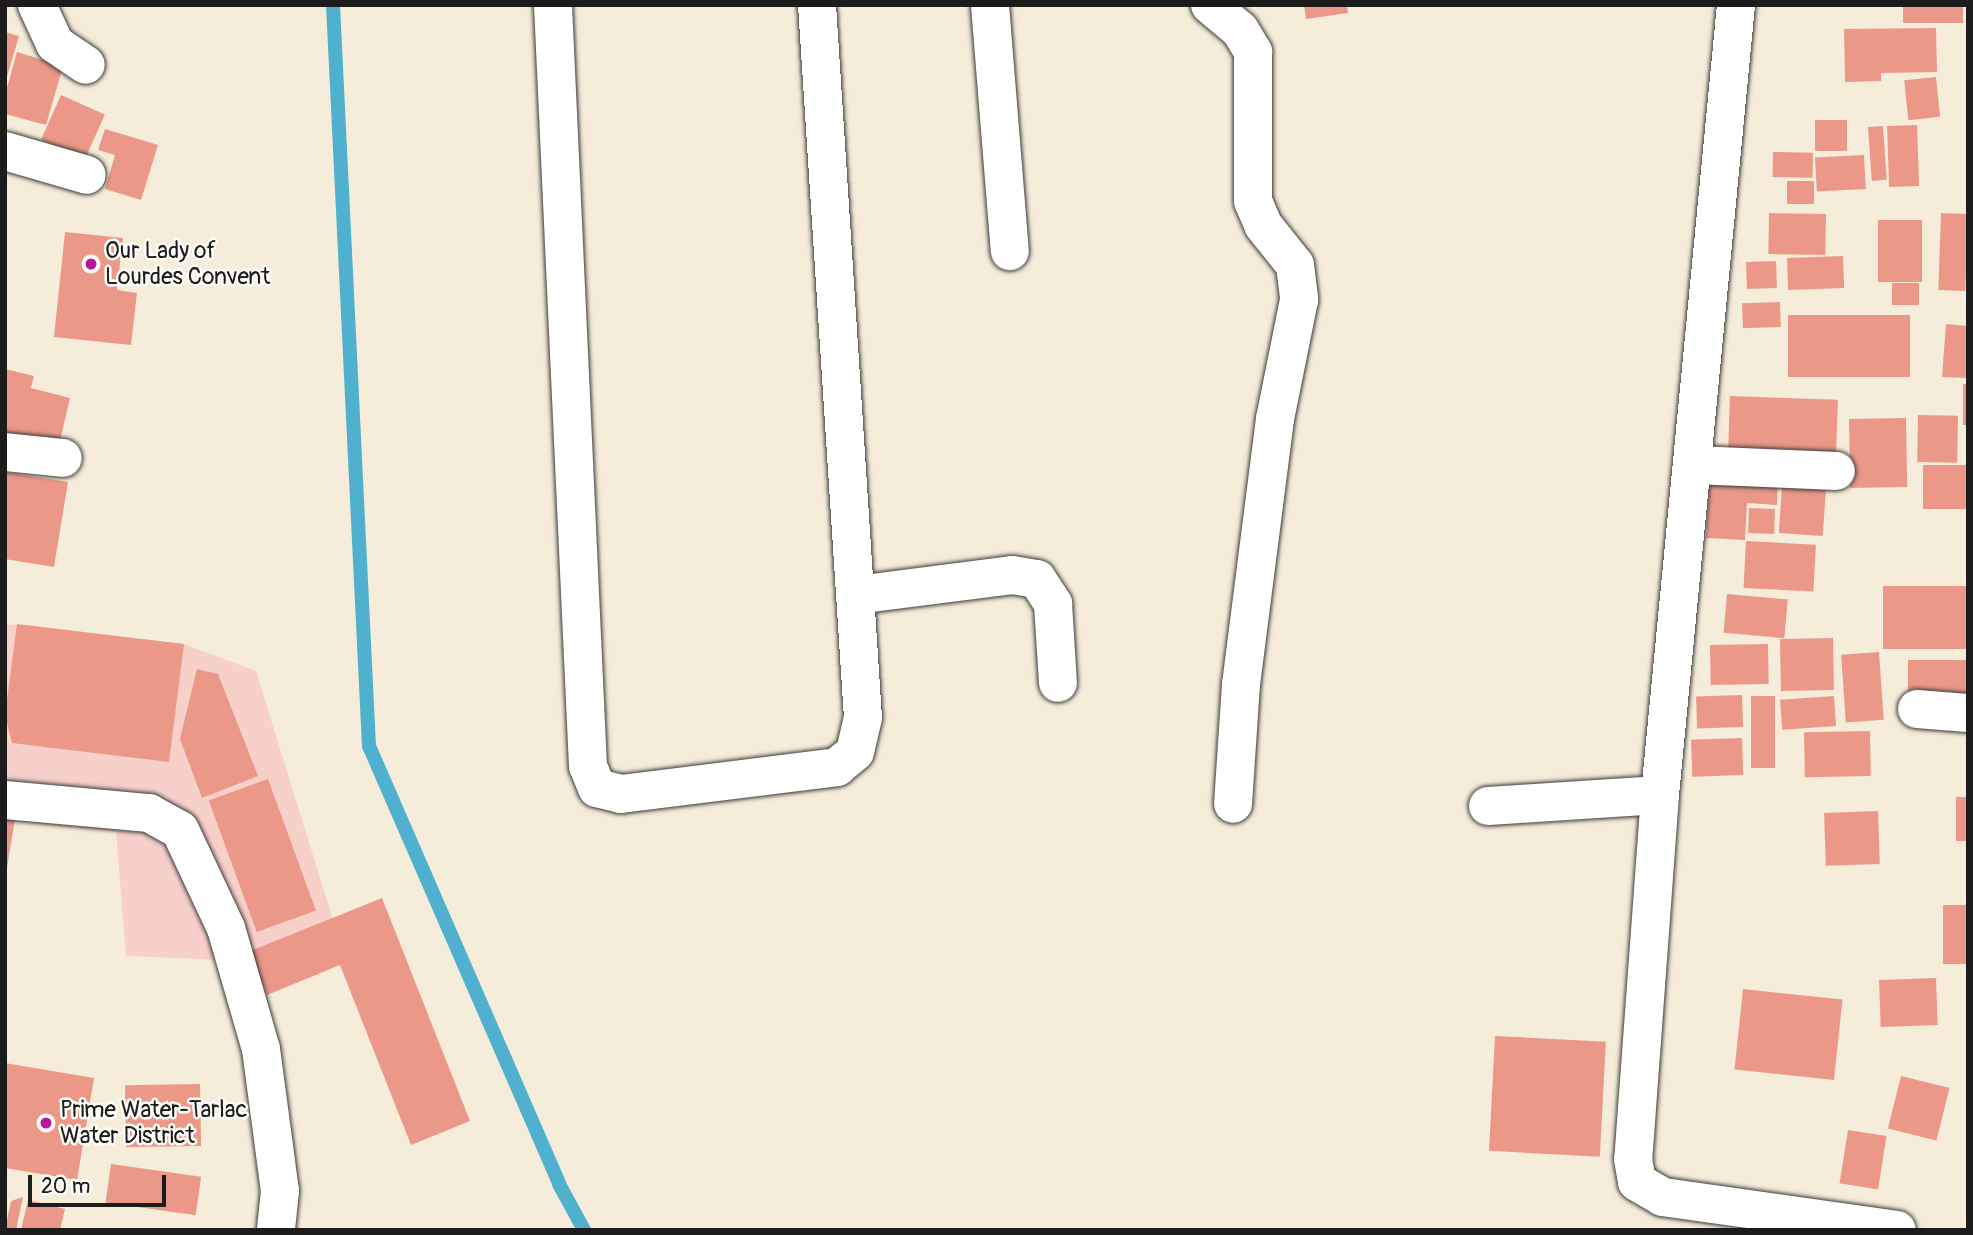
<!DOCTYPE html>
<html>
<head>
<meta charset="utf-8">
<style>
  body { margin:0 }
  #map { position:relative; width:1973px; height:1235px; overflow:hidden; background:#f5edda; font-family:Pangolin,sans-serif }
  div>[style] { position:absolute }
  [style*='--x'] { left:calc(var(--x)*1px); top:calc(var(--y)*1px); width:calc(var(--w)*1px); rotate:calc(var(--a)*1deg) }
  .built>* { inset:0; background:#f7d0ca }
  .stream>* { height:14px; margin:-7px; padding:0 7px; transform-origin:7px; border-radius:7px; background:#50b1cf }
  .building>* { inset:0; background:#eb9889; transform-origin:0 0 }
  .roads { filter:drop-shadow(0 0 2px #3d3b38) drop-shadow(0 0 2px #3d3b38) }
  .minor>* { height:38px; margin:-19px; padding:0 19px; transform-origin:19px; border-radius:19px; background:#fff }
  .dots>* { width:19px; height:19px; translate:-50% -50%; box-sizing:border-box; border:4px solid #fdfcf7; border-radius:50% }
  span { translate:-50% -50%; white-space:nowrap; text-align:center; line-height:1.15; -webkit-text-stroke:5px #fdfcf7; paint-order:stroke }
  .poi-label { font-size:23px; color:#1c1c1c }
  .left { translate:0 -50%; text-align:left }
  .frame { position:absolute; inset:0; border:7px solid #1c1c1c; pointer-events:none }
  .scale { position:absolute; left:28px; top:1175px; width:138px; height:32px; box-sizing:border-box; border:4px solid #1c1c1c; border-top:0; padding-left:9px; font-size:21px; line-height:24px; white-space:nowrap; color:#1c1c1c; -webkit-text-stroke:5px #fdfcf7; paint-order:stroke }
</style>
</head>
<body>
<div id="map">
  <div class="built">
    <div style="clip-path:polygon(5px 624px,184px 644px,256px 671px,352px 981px,340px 965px,126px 956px,116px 832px,5px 820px)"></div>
  </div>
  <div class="stream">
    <div style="--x:333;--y:5;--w:742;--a:87.22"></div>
    <div style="--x:369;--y:746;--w:477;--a:66.5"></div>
    <div style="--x:559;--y:1184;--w:52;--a:61.5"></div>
  </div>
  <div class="building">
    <div style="clip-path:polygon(1304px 5px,1347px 5px,1348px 13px,1306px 19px)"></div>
    <div style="left:1903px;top:5px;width:60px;height:18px"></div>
    <div style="clip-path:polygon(1936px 28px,1937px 72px,1881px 73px,1881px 81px,1845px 82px,1844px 29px)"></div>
    <div style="clip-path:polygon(5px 32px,19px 36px,6px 80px,5px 80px)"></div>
    <div style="clip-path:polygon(17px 52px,63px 66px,46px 125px,5px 114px,5px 95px)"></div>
    <div style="left:1936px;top:77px;width:40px;height:32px;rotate:84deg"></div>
    <div style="left:61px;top:95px;width:48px;height:49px;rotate:24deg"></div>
    <div style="left:1815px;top:120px;width:32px;height:31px"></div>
    <div style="left:1917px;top:125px;width:61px;height:30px;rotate:88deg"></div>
    <div style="left:1883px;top:126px;width:54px;height:15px;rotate:86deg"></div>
    <div style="clip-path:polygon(105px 129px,158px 145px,141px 200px,105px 189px,115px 155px,98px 150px)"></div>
    <div style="left:1773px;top:152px;width:40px;height:25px;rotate:1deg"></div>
    <div style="left:1864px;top:155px;width:34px;height:49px;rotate:87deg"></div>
    <div style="left:1814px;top:181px;width:23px;height:27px;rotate:90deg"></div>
    <div style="left:1769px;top:213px;width:57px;height:41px;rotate:1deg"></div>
    <div style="left:1941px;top:213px;width:27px;height:77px;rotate:2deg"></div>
    <div style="left:1878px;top:220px;width:44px;height:62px"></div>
    <div style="clip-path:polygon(65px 232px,123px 238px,117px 290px,137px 293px,131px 345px,54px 337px)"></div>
    <div style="left:1843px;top:256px;width:32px;height:56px;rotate:88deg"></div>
    <div style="left:1776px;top:261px;width:27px;height:30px;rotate:88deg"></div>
    <div style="left:1919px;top:283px;width:22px;height:27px;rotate:90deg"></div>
    <div style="left:1780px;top:302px;width:25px;height:38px;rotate:88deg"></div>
    <div style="left:1788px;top:315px;width:122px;height:62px"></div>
    <div style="clip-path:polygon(1946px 324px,1968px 326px,1968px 378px,1942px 377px)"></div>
    <div style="clip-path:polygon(5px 369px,34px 376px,31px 388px,70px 398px,58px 449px,5px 436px)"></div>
    <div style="left:1963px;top:384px;width:5px;height:41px"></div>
    <div style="left:1730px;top:396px;width:108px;height:63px;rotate:2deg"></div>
    <div style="left:1918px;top:415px;width:40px;height:47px;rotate:1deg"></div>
    <div style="left:1906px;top:418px;width:69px;height:57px;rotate:89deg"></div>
    <div style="left:1923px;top:465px;width:45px;height:44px"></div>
    <div style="clip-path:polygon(5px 472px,68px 482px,54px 567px,5px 559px)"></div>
    <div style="clip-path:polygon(1710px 473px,1778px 477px,1777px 505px,1747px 503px,1745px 540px,1706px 538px)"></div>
    <div style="left:1782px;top:487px;width:44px;height:46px;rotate:4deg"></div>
    <div style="left:1749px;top:508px;width:26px;height:25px;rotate:2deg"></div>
    <div style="left:1746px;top:541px;width:70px;height:47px;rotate:3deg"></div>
    <div style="left:1968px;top:586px;width:63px;height:85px;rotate:90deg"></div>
    <div style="left:1727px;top:594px;width:61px;height:39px;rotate:5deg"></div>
    <div style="clip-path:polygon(17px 624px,184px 644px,169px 762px,12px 743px,5px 715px)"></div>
    <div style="left:1833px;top:638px;width:52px;height:53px;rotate:89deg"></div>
    <div style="left:1768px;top:644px;width:40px;height:58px;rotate:89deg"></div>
    <div style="left:1879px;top:652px;width:68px;height:38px;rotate:86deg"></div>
    <div style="left:1968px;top:660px;width:38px;height:60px;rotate:90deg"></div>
    <div style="clip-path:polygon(197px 669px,218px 674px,258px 776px,202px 798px,180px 739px)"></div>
    <div style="left:1742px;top:695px;width:32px;height:46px;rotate:88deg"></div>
    <div style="left:1751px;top:696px;width:24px;height:72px"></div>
    <div style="left:1834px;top:696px;width:30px;height:54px;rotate:86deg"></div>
    <div style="left:1870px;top:731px;width:45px;height:66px;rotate:89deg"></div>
    <div style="left:1742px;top:738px;width:37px;height:51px;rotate:88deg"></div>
    <div style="left:268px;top:779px;width:140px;height:63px;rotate:70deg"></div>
    <div style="left:1968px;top:797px;width:44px;height:12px;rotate:90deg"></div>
    <div style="clip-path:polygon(5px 811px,16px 813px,7px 868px,5px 868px)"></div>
    <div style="left:1878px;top:811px;width:53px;height:54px;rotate:88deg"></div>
    <div style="clip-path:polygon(382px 898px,470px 1121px,411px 1145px,340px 965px,267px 995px,250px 951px)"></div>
    <div style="left:1968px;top:905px;width:59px;height:25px;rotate:90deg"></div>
    <div style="left:1936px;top:978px;width:47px;height:57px;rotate:88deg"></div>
    <div style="left:1743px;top:989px;width:100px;height:81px;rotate:6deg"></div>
    <div style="left:1495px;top:1036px;width:111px;height:115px;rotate:3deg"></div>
    <div style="clip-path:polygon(5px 1063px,94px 1078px,77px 1180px,5px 1168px)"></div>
    <div style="left:1901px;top:1076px;width:50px;height:54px;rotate:14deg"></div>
    <div style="left:200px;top:1084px;width:62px;height:75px;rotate:89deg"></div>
    <div style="left:1848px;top:1130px;width:39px;height:54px;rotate:9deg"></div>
    <div style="left:111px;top:1164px;width:91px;height:39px;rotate:8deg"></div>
    <div style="clip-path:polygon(23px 1197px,16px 1230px,5px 1230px,11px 1201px)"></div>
    <div style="clip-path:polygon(28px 1200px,65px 1209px,60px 1230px,21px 1230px)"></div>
  </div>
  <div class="roads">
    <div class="minor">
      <div style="--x:37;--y:5;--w:43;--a:65.2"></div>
      <div style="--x:55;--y:44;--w:37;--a:34"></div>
      <div style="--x:553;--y:5;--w:762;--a:87.37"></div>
      <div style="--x:588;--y:766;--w:24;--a:68"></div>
      <div style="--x:597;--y:788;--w:25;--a:14"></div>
      <div style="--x:621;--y:794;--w:218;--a:-7.1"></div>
      <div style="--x:837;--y:767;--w:23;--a:-40"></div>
      <div style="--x:855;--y:752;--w:35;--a:-77"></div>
      <div style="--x:863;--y:718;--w:714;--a:-93.69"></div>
      <div style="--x:990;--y:5;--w:247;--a:85.4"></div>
      <div style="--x:1210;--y:5;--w:39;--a:40"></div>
      <div style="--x:1240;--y:30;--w:26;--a:59"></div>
      <div style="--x:1253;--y:52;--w:149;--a:90"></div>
      <div style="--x:1253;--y:201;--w:26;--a:67"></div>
      <div style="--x:1263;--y:225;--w:51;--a:51.3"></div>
      <div style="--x:1295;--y:265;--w:35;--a:83"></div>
      <div style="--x:1299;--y:300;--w:121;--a:101.4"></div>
      <div style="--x:1275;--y:419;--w:267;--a:97.3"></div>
      <div style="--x:1241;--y:684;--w:120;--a:93.8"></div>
      <div style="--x:1736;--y:5;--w:794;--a:95.5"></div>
      <div style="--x:1660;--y:795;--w:365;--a:94.2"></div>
      <div style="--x:1633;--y:1159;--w:23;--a:80"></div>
      <div style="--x:1637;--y:1182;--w:30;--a:30"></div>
      <div style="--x:1663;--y:1197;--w:236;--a:8"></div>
      <div style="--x:5;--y:151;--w:85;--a:16.3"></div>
      <div style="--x:5;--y:452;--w:58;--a:5.9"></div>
      <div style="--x:1695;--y:465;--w:141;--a:2.4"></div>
      <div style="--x:856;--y:595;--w:157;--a:-7.3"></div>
      <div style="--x:1012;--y:575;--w:25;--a:9"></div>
      <div style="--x:1037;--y:579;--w:30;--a:57"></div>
      <div style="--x:1053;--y:604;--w:79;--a:86.4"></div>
      <div style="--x:1917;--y:709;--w:51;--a:4.5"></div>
      <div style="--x:5;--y:800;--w:145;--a:5.2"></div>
      <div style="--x:149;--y:813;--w:35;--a:29"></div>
      <div style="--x:180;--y:830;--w:108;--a:64.9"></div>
      <div style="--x:226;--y:928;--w:126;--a:73.9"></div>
      <div style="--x:261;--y:1049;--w:143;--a:82.4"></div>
      <div style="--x:280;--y:1191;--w:39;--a:96"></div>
      <div style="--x:1488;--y:806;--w:172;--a:-3.7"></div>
    </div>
  </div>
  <div class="dots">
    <div style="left:91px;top:264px;background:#b5179e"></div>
    <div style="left:46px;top:1123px;background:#b5179e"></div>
  </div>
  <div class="poi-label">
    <span class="left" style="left:105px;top:264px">Our Lady of<br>Lourdes Convent</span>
    <span class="left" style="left:60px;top:1123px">Prime Water-Tarlac<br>Water District</span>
  </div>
  <div class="frame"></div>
  <div class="scale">20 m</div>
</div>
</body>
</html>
